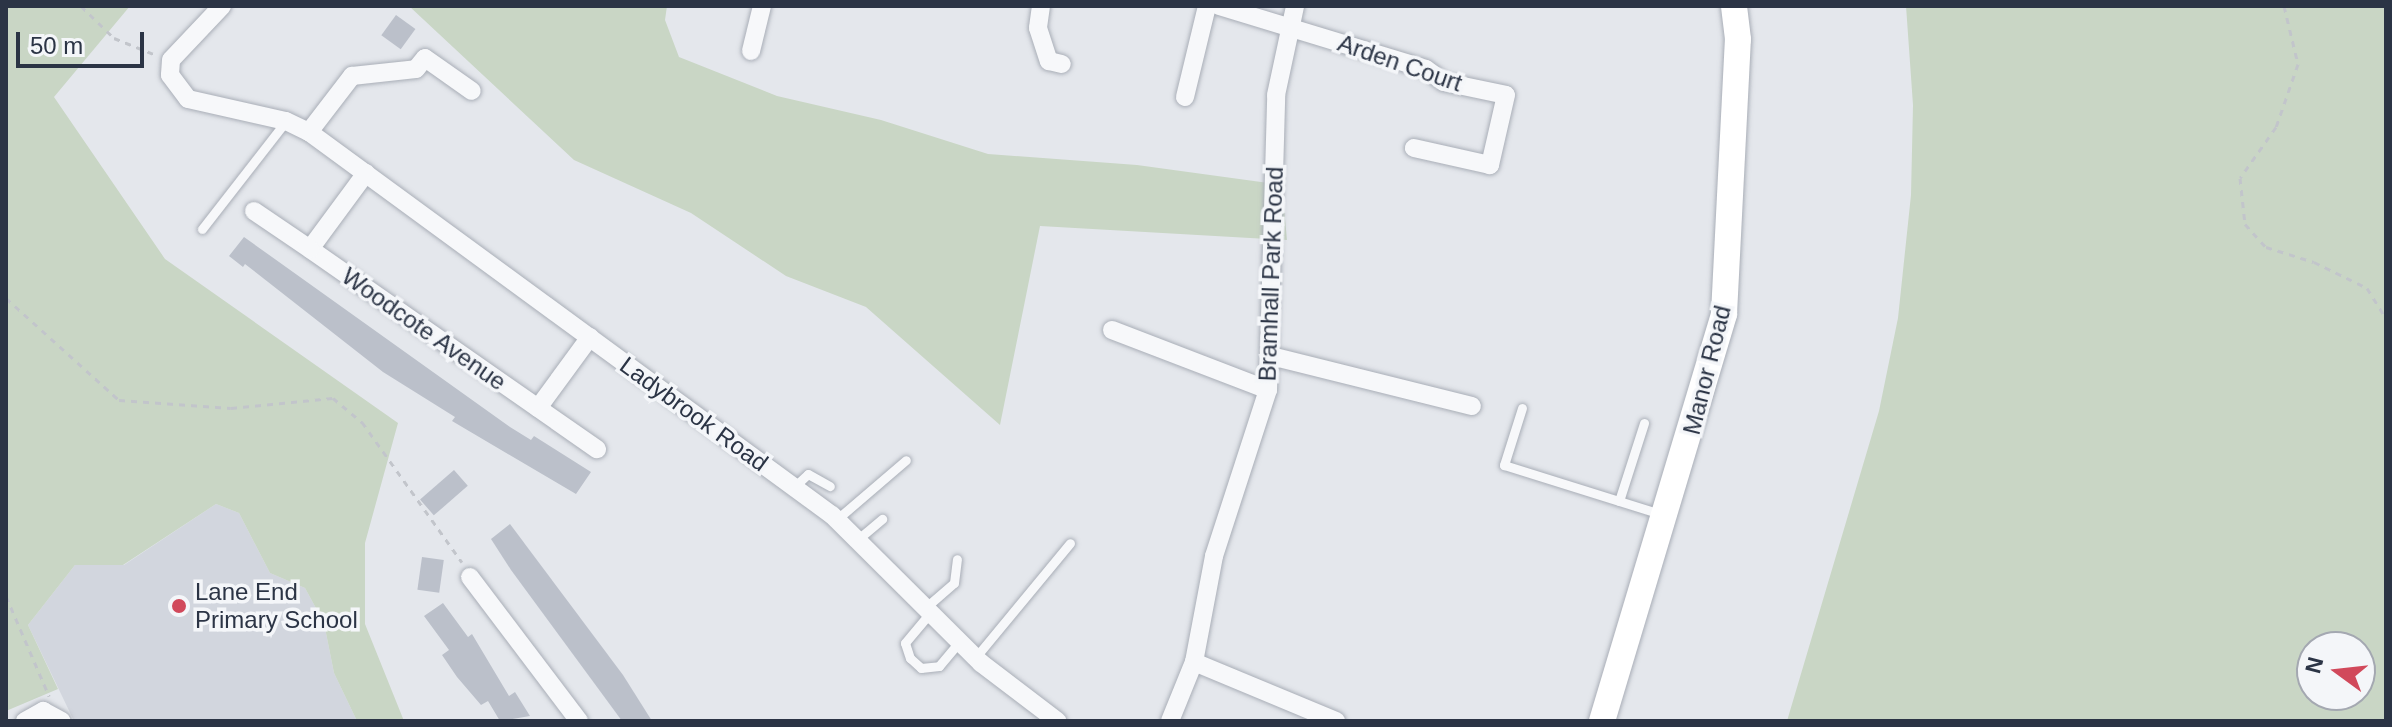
<!DOCTYPE html>
<html>
<head>
<meta charset="utf-8">
<style>
  body { margin:0 }
  #map { position:relative; width:2392px; height:727px; overflow:hidden; background:#e4e7ec; font-family:Helvetica,sans-serif }
  div>[style] { position:absolute }
  [style*='--x'] { left:calc(var(--x)*1px); top:calc(var(--y)*1px); width:calc(var(--w)*1px); rotate:calc(var(--a)*1deg) }
  .built>* { inset:0; background:#d2d6de }
  .green>* { inset:0; background:#c9d6c5 }
  .building>* { inset:0; background:#bbc0ca; transform-origin:0 0 }
  .path>* { height:3px; margin-top:-1.5px; transform-origin:0; background:repeating-linear-gradient(90deg,#c2c5cb 0 6px,transparent 0 12px) }
  .roads { filter:drop-shadow(0 0 2px #a9aeb7) drop-shadow(0 0 2px #a9aeb7) }
  .lane>* { height:9px; margin:-4.5px; padding:0 4.5px; transform-origin:4.5px; border-radius:4.5px; background:#f7f8fa }
  .street>* { height:18px; margin:-9px; padding:0 9px; transform-origin:9px; border-radius:9px; background:#f7f8fa }
  .secondary>* { height:26px; margin:-13px; padding:0 13px; transform-origin:13px; border-radius:13px; background:#fff }
  .dots>* { width:22px; height:22px; translate:-50% -50%; box-sizing:border-box; border:4px solid #f4f6f9; border-radius:50% }
  span { translate:-50% -50%; white-space:nowrap; text-align:center; line-height:1.15; -webkit-text-stroke:7px #f4f6f9; paint-order:stroke }
  .street-label { font-size:24px; color:#2b3445 }
  .poi-label { font-size:24px; color:#2b3445 }
  .left { translate:0 -50%; text-align:left }
  .frame { position:absolute; inset:0; border:8px solid #2b3445; pointer-events:none }
  .north { position:absolute; left:2296px; top:631px; width:80px; height:80px; box-sizing:border-box; background:#f4f6f9; border:2px solid #a4a8b1; border-radius:50%; rotate:285deg; font-size:22px; font-weight:700; line-height:32px; text-align:center; color:#2b3445 }
  .north::after { content:''; display:block; margin:auto; width:28px; height:36px; background:#d1495b; clip-path:polygon(50% 0,100% 100%,50% 72%,0 100%) }
  .scale { position:absolute; left:16px; top:32px; width:128px; height:36px; box-sizing:border-box; border:4px solid #2b3445; border-top:0; padding-left:10px; font-size:24px; line-height:28px; white-space:nowrap; color:#2b3445; -webkit-text-stroke:6px #f4f6f9; paint-order:stroke }
</style>
</head>
<body>
<div id="map">
  <div class="built">
    <div style="clip-path:polygon(216px 504px,239px 513px,270px 573px,305px 588px,324px 623px,334px 673px,357px 721px,74px 721px,28px 625px,75px 565px,124px 565px)"></div>
  </div>
  <div class="green">
    <div style="clip-path:polygon(6px 6px,130px 6px,54px 97px,165px 259px,398px 423px,365px 543px,365px 624px,404px 721px,357px 721px,334px 673px,324px 623px,305px 588px,270px 573px,239px 513px,216px 504px,123px 565px,75px 565px,28px 625px,58px 689px,6px 711px)"></div>
    <div style="clip-path:polygon(409px 6px,667px 6px,665px 20px,679px 57px,777px 96px,881px 120px,988px 154px,1137px 165px,1282px 185px,1287px 240px,1040px 226px,1000px 425px,866px 307px,786px 276px,691px 213px,574px 160px)"></div>
    <div style="clip-path:polygon(evenodd,1906px 6px,2386px 6px,2386px 721px,1787px 721px,1879px 411px,1898px 318px,1911px 195px,1913px 105px,1906px 6px,2312px 647px,2360px 647px,2360px 695px,2312px 695px,2312px 647px)"></div>
  </div>
  <div class="building">
    <div style="left:396px;top:15px;width:24px;height:25px;rotate:36deg"></div>
    <div style="clip-path:polygon(244px 237px,510px 427px,531px 440px,534px 436px,591px 472px,576px 494px,452px 421px,455px 417px,383px 372px,245px 264px,243px 267px,229px 256px)"></div>
    <div style="left:454px;top:470px;width:21px;height:45px;rotate:49deg"></div>
    <div style="clip-path:polygon(510px 524px,623px 675px,652px 721px,622px 721px,511px 570px,491px 539px)"></div>
    <div style="left:422px;top:557px;width:22px;height:33px;rotate:8deg"></div>
    <div style="clip-path:polygon(443px 603px,468px 637px,472px 634px,509px 696px,515px 692px,530px 716px,500px 721px,488px 701px,481px 705px,457px 677px,442px 655px,449px 650px,424px 616px)"></div>
  </div>
  <div class="path">
    <div style="--x:81;--y:6;--w:46;--a:44.1"></div>
    <div style="--x:114;--y:38;--w:45;--a:22"></div>
    <div style="--x:2284;--y:6;--w:60;--a:76.4"></div>
    <div style="--x:2298;--y:64;--w:67;--a:109.2"></div>
    <div style="--x:2276;--y:127;--w:62;--a:125.2"></div>
    <div style="--x:2240;--y:178;--w:46;--a:83.8"></div>
    <div style="--x:2245;--y:224;--w:31;--a:48"></div>
    <div style="--x:2266;--y:247;--w:50;--a:17.4"></div>
    <div style="--x:2314;--y:262;--w:59;--a:26.1"></div>
    <div style="--x:2367;--y:288;--w:36;--a:58"></div>
    <div style="--x:6;--y:7;--w:1;--a:-45"></div>
    <div style="--x:6;--y:298;--w:152;--a:42.1"></div>
    <div style="--x:119;--y:400;--w:112;--a:4.1"></div>
    <div style="--x:231;--y:408;--w:102;--a:-5.6"></div>
    <div style="--x:333;--y:398;--w:38;--a:40"></div>
    <div style="--x:362;--y:422;--w:172;--a:54.5"></div>
    <div style="--x:6;--y:596;--w:109;--a:66.7"></div>
  </div>
  <div class="roads">
    <div class="lane">
      <div style="--x:202;--y:229;--w:137;--a:-52.1"></div>
      <div style="--x:1522;--y:408;--w:60;--a:107.5"></div>
      <div style="--x:1504;--y:465;--w:164;--a:17.4"></div>
      <div style="--x:794;--y:487;--w:19;--a:-43"></div>
      <div style="--x:808;--y:474;--w:25;--a:29"></div>
      <div style="--x:1619;--y:501;--w:82;--a:-72.2"></div>
      <div style="--x:836;--y:520;--w:92;--a:-40.6"></div>
      <div style="--x:857;--y:540;--w:33;--a:-40"></div>
      <div style="--x:925;--y:608;--w:38;--a:-41"></div>
      <div style="--x:954;--y:583;--w:24;--a:-83"></div>
      <div style="--x:930;--y:613;--w:39;--a:130"></div>
      <div style="--x:905;--y:643;--w:16;--a:72"></div>
      <div style="--x:910;--y:658;--w:15;--a:42"></div>
      <div style="--x:921;--y:668;--w:18;--a:-6"></div>
      <div style="--x:939;--y:666;--w:31;--a:-50"></div>
      <div style="--x:975;--y:658;--w:149;--a:-50.4"></div>
    </div>
    <div class="street">
      <div style="--x:222;--y:6;--w:74;--a:133.4"></div>
      <div style="--x:171;--y:60;--w:15;--a:94"></div>
      <div style="--x:170;--y:75;--w:30;--a:53"></div>
      <div style="--x:188;--y:99;--w:100;--a:12.7"></div>
      <div style="--x:286;--y:121;--w:25;--a:26"></div>
      <div style="--x:309;--y:132;--w:648;--a:36.22"></div>
      <div style="--x:832;--y:515;--w:210;--a:44.8"></div>
      <div style="--x:981;--y:663;--w:96;--a:37.3"></div>
      <div style="--x:1041;--y:6;--w:22;--a:98"></div>
      <div style="--x:1038;--y:28;--w:35;--a:72"></div>
      <div style="--x:1049;--y:61;--w:13;--a:13"></div>
      <div style="--x:1219;--y:6;--w:216;--a:16.9"></div>
      <div style="--x:1426;--y:69;--w:22;--a:36"></div>
      <div style="--x:1444;--y:82;--w:63;--a:11.8"></div>
      <div style="--x:1506;--y:95;--w:72;--a:102.9"></div>
      <div style="--x:1490;--y:165;--w:78;--a:-167.4"></div>
      <div style="--x:751;--y:51;--w:46;--a:-76.3"></div>
      <div style="--x:1185;--y:97;--w:94;--a:-76.4"></div>
      <div style="--x:309;--y:132;--w:71;--a:-52.5"></div>
      <div style="--x:352;--y:76;--w:64;--a:-6.2"></div>
      <div style="--x:416;--y:69;--w:14;--a:-51"></div>
      <div style="--x:425;--y:58;--w:57;--a:35.1"></div>
      <div style="--x:366;--y:173;--w:94;--a:126.4"></div>
      <div style="--x:310;--y:249;--w:350;--a:34.9"></div>
      <div style="--x:254;--y:211;--w:68;--a:34.2"></div>
      <div style="--x:1112;--y:330;--w:167;--a:21"></div>
      <div style="--x:1271;--y:356;--w:207;--a:14"></div>
      <div style="--x:538;--y:408;--w:88;--a:-53.8"></div>
      <div style="--x:470;--y:577;--w:181;--a:52.9"></div>
      <div style="--x:1194;--y:662;--w:154;--a:22.6"></div>
      <div style="--x:25;--y:721;--w:21;--a:-29"></div>
      <div style="--x:43;--y:711;--w:21;--a:28"></div>
      <div style="--x:1170;--y:721;--w:64;--a:-67.9"></div>
      <div style="--x:1194;--y:662;--w:108;--a:-79.3"></div>
      <div style="--x:1214;--y:556;--w:175;--a:-72"></div>
      <div style="--x:1268;--y:390;--w:295;--a:-88.4"></div>
      <div style="--x:1276;--y:95;--w:91;--a:-77.9"></div>
    </div>
    <div class="secondary">
      <div style="--x:1602;--y:721;--w:425;--a:-73.3"></div>
      <div style="--x:1724;--y:314;--w:275;--a:-87.1"></div>
      <div style="--x:1738;--y:39;--w:33;--a:-97"></div>
    </div>
  </div>
  <div class="dots">
    <div style="left:179px;top:606px;background:#d1495b"></div>
  </div>
  <div class="street-label">
    <span style="left:1400px;top:63px;rotate:19deg">Arden Court</span>
    <span style="left:1271px;top:274px;rotate:-88deg">Bramhall Park Road</span>
    <span style="left:424px;top:329px;rotate:35deg">Woodcote Avenue</span>
    <span style="left:1707px;top:370px;rotate:-76deg">Manor Road</span>
    <span style="left:694px;top:414px;rotate:36deg">Ladybrook Road</span>
  </div>
  <div class="poi-label">
    <span class="left" style="left:195px;top:606px">Lane End<br>Primary School</span>
  </div>
  <div class="frame"></div>
  <div class="north">N</div>
  <div class="scale">50 m</div>
</div>
</body>
</html>
